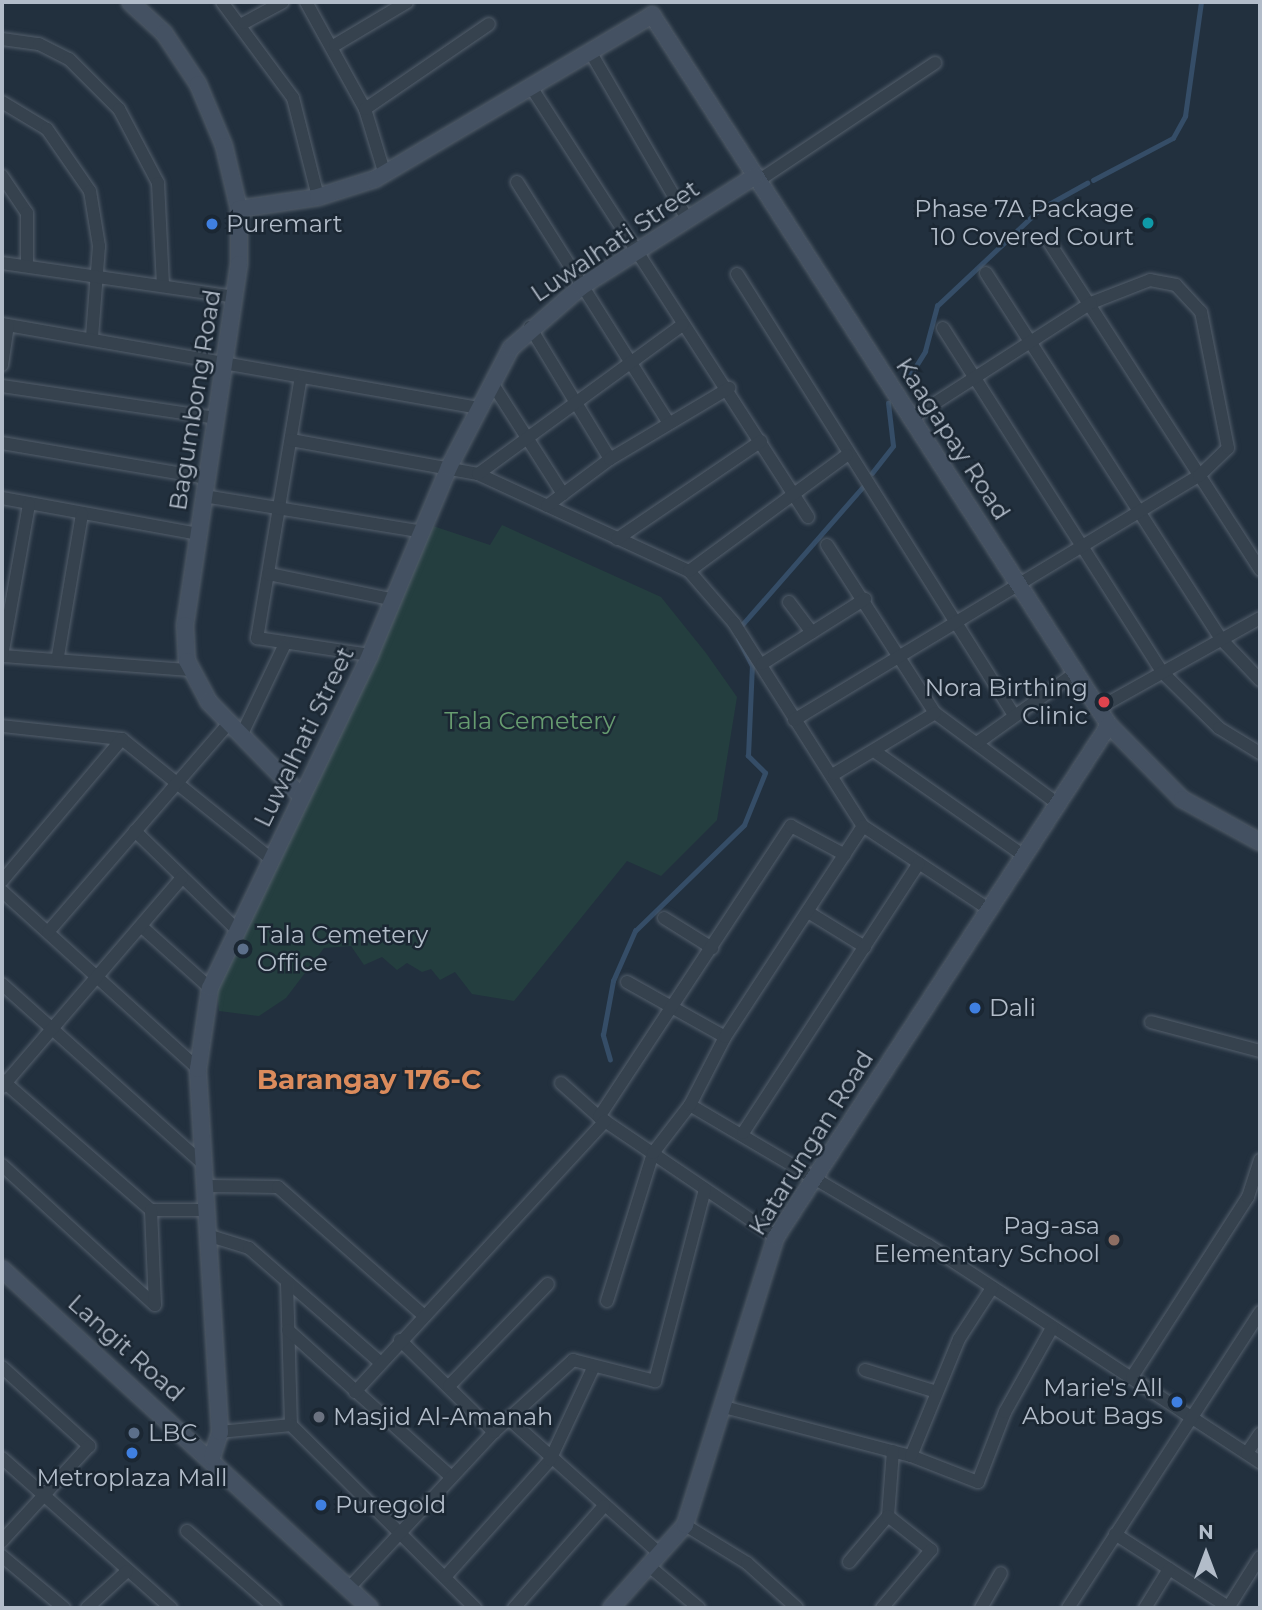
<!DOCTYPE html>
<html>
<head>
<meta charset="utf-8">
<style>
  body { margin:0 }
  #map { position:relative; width:1262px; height:1610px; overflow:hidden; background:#22303e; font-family:Montserrat,sans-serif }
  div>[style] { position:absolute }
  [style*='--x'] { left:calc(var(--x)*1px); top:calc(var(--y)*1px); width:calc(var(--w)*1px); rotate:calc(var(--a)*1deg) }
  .green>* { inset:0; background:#243e3f }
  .stream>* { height:4.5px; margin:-2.25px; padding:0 2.25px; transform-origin:2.25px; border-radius:2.25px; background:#354d67 }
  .roads { filter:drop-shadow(0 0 2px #545f6c) drop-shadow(0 0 2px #545f6c) }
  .street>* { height:12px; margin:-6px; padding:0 6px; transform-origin:6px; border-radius:6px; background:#36424e }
  .secondary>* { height:16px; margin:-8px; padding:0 8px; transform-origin:8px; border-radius:8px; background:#445162 }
  .dots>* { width:19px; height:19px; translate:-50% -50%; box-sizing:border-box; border:4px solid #1b2733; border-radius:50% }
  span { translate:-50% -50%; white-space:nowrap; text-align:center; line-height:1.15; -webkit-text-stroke:5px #1b2733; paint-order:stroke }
  .poi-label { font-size:24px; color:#b2bcc9 }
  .right { translate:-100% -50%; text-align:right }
  .left { translate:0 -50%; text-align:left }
  .street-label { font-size:24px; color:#b2bcc9 }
  .park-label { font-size:24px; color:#679c70 }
  .quarter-label { font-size:28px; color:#db8b5c; font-weight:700 }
  .frame { position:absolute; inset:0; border:4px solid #b2bcc9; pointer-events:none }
  .north { position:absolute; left:1171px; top:1519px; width:70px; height:70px; -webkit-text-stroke:5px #1b2733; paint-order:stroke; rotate:0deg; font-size:19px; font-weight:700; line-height:28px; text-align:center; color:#b2bcc9 }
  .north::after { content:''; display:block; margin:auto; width:24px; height:32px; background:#b2bcc9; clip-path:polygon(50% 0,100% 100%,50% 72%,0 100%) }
</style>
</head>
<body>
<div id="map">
  <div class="green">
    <div style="clip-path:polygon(502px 525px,661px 597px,706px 653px,737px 697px,717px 820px,661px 876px,627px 861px,514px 1001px,472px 994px,455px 972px,440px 980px,431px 969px,422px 972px,407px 963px,397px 970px,382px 957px,364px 965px,351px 946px,324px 948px,286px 998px,259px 1016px,219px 1011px,217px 987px,433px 526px,490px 545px)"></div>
  </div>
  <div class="stream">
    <div style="--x:1093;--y:180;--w:90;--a:-27.7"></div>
    <div style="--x:1173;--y:138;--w:25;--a:-61"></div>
    <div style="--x:1185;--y:116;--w:115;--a:-82"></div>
    <div style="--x:906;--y:382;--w:36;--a:-58"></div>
    <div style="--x:925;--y:351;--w:47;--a:-75.1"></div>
    <div style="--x:937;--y:306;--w:141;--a:-43.3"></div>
    <div style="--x:1040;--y:209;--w:54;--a:-29"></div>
    <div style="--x:872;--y:473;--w:34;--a:-52"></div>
    <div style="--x:893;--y:446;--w:43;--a:-96.6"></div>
    <div style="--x:741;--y:626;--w:184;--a:-48.8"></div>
    <div style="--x:610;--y:1060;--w:26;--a:-106"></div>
    <div style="--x:603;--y:1035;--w:55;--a:-79.5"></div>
    <div style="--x:613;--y:981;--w:55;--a:-66.3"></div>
    <div style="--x:635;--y:931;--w:152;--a:-44.2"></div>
    <div style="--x:744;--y:825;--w:56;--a:-68"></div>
    <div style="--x:765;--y:773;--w:24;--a:-135"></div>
    <div style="--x:748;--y:756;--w:90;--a:-87.5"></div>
    <div style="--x:752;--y:666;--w:30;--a:-117"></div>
  </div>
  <div class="roads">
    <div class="street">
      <div style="--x:222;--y:2;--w:119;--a:53.5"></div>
      <div style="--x:293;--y:98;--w:102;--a:75.8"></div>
      <div style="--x:306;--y:2;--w:122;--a:61.1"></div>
      <div style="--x:365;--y:109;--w:69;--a:73.1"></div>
      <div style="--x:244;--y:23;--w:44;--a:-28.3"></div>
      <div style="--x:2;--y:39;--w:37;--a:8"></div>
      <div style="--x:39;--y:44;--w:34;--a:27"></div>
      <div style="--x:69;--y:59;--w:71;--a:45"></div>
      <div style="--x:119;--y:109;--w:84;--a:62.2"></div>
      <div style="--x:158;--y:183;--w:101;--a:87.2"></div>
      <div style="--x:335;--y:45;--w:84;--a:-30.8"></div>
      <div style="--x:591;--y:53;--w:190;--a:59.9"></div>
      <div style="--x:533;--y:90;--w:508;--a:57.22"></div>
      <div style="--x:2;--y:102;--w:52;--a:31"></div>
      <div style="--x:47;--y:129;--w:75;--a:55.3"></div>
      <div style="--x:90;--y:191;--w:56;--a:80.7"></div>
      <div style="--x:99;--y:246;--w:91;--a:94.4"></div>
      <div style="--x:365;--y:109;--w:150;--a:-34.4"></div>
      <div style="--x:2;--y:176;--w:45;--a:56"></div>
      <div style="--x:27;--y:213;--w:51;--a:90"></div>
      <div style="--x:758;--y:181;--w:213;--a:-33.7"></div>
      <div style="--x:517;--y:182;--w:285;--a:57.8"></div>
      <div style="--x:1049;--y:242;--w:390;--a:57.2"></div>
      <div style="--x:2;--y:263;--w:235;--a:8.3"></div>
      <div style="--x:986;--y:273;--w:435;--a:57.3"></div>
      <div style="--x:1221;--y:639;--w:57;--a:46.4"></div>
      <div style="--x:737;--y:274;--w:521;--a:57.87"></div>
      <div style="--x:2;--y:324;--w:482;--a:10"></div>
      <div style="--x:530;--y:327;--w:154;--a:58.8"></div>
      <div style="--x:943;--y:328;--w:408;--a:57.5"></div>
      <div style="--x:1162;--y:672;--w:80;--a:44.5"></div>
      <div style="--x:1219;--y:728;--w:48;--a:31.4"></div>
      <div style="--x:2;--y:365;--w:40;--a:-81.5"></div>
      <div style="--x:300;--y:382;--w:260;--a:99.5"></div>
      <div style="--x:257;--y:638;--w:114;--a:8.6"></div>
      <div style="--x:492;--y:383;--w:132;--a:57.4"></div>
      <div style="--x:2;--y:386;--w:216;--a:8.5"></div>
      <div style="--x:291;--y:440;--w:190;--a:10.3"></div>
      <div style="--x:478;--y:474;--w:232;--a:24.7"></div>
      <div style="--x:689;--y:571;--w:69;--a:49.1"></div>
      <div style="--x:734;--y:623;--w:241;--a:57.6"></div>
      <div style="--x:863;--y:826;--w:149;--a:33.5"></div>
      <div style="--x:2;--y:443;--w:208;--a:9.7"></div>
      <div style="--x:478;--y:474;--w:253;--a:-36.1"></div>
      <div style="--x:204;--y:496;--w:222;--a:9.3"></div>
      <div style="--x:2;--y:498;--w:199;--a:10.4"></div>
      <div style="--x:547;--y:506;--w:79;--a:-36.7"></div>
      <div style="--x:610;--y:459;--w:139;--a:-30.8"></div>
      <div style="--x:617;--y:539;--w:174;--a:-34.2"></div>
      <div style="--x:827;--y:545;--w:200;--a:57.3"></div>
      <div style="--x:935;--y:713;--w:148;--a:36.5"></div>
      <div style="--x:689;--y:571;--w:196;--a:-36.3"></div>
      <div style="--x:269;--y:574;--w:128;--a:11.7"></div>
      <div style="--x:789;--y:602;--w:38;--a:53"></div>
      <div style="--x:2;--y:656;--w:189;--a:4.3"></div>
      <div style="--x:2;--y:656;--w:154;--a:-79.9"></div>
      <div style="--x:58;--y:656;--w:144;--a:-80.4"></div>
      <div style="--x:762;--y:664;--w:122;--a:-32.3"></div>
      <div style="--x:1099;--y:708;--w:184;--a:-29.2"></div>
      <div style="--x:794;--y:720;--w:473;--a:-31.1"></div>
      <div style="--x:1199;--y:476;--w:40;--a:-44"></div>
      <div style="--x:1228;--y:448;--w:139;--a:-101.2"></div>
      <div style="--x:1201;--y:312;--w:37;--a:-133"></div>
      <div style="--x:1176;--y:285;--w:26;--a:-169"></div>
      <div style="--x:1150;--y:280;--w:63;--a:158.7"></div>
      <div style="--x:1091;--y:303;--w:213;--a:147.3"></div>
      <div style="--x:2;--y:726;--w:121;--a:6.2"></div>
      <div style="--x:122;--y:739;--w:190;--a:38.8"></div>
      <div style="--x:241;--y:736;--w:100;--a:-64.5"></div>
      <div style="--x:977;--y:743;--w:123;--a:-35.4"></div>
      <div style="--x:877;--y:753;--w:176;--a:35"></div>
      <div style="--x:834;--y:774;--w:118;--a:-31.1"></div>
      <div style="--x:135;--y:831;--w:142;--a:44.1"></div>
      <div style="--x:2;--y:881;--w:186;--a:-49.8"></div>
      <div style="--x:2;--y:891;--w:265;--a:42.2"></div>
      <div style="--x:808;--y:912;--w:67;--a:31.6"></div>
      <div style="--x:664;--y:918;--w:57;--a:32"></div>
      <div style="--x:142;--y:927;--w:91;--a:41.9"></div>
      <div style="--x:48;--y:932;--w:276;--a:-49.1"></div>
      <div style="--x:627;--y:982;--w:112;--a:29.3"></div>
      <div style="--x:2;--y:984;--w:270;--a:41.8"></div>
      <div style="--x:1151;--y:1022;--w:113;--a:14.9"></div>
      <div style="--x:2;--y:1080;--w:198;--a:41.1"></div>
      <div style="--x:151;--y:1210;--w:55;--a:0"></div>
      <div style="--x:561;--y:1083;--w:51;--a:41.8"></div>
      <div style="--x:599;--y:1117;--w:214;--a:34.1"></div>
      <div style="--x:2;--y:1087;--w:276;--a:-49.3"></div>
      <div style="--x:690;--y:1105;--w:276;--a:30.5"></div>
      <div style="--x:928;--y:1245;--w:397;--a:33.2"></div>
      <div style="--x:599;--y:1117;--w:349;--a:-56.6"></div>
      <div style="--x:791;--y:826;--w:61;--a:28.2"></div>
      <div style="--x:743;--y:1133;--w:322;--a:-56.9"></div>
      <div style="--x:2;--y:1165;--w:207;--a:42.5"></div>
      <div style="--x:205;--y:1186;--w:73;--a:0.8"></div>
      <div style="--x:278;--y:1187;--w:192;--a:41.4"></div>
      <div style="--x:151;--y:1210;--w:95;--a:87.6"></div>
      <div style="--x:207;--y:1235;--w:44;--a:17.2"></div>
      <div style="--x:249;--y:1248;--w:175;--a:41.1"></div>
      <div style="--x:287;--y:1283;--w:142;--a:88.4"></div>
      <div style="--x:291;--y:1425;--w:260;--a:44.8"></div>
      <div style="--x:607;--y:1301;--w:155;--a:-72.7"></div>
      <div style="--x:653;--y:1153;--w:61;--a:-52.4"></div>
      <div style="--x:690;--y:1105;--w:76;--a:-62.8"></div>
      <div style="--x:725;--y:1037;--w:252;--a:-56.8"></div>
      <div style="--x:288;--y:1330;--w:219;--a:42"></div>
      <div style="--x:400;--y:1340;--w:132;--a:44.4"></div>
      <div style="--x:2;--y:1367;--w:118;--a:42.2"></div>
      <div style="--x:89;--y:1446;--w:129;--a:132.5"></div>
      <div style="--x:865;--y:1370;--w:75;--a:17"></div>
      <div style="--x:1132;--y:1377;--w:214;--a:-57.2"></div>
      <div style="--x:1248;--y:1197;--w:39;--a:-72"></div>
      <div style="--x:449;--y:1386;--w:142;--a:-45.9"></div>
      <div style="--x:355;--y:1392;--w:369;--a:-47.3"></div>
      <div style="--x:724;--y:1407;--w:193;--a:14.7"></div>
      <div style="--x:911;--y:1456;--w:72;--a:21.2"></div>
      <div style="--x:978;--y:1482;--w:75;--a:-68.9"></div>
      <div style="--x:1005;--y:1412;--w:96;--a:-60.8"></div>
      <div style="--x:509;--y:1419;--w:203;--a:41.8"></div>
      <div style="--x:220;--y:1432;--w:71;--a:-5.6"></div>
      <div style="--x:1247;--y:1453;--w:23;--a:-56"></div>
      <div style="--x:911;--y:1456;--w:126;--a:-67.7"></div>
      <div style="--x:959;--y:1339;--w:61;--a:-57.1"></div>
      <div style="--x:2;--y:1458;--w:226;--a:41.6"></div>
      <div style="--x:888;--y:1516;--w:65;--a:-85.6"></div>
      <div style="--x:685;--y:1525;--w:73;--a:31.5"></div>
      <div style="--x:747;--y:1563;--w:67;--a:42"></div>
      <div style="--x:187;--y:1531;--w:117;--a:41.2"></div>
      <div style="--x:1115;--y:1534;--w:137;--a:32.8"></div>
      <div style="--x:2;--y:1556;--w:81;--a:40"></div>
      <div style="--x:849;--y:1562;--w:60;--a:-49.7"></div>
      <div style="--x:888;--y:1516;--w:55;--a:38.3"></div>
      <div style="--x:931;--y:1550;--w:76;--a:130.2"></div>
      <div style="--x:649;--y:1566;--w:65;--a:40"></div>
      <div style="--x:445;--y:1577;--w:157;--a:-48.1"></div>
      <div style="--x:550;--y:1460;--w:102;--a:-64.9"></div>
      <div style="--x:349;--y:1588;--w:213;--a:-47.1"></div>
      <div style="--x:494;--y:1432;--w:107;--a:-42.3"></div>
      <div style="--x:573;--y:1360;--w:85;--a:14.4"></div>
      <div style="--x:655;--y:1381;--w:198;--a:-75.4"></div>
      <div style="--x:87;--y:1608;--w:54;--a:-42.8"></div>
      <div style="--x:514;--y:1608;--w:136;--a:-48.6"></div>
      <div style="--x:981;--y:1608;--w:40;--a:-60.3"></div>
      <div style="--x:1068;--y:1608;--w:353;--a:-57"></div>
      <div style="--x:1145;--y:1608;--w:46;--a:-58.4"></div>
      <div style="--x:1228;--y:1608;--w:60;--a:-57.9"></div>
    </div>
    <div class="secondary">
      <div style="--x:130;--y:2;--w:46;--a:42.4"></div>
      <div style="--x:164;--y:33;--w:61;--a:56.3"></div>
      <div style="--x:198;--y:84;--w:67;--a:67.2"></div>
      <div style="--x:224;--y:146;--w:65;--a:76.6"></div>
      <div style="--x:239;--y:209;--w:55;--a:90"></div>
      <div style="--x:239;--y:264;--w:365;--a:98.5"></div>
      <div style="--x:185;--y:625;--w:36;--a:87"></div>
      <div style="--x:187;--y:661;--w:47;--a:61.8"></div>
      <div style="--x:209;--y:702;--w:129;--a:45.6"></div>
      <div style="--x:239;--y:209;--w:80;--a:-8.6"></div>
      <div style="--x:318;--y:197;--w:60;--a:-17.5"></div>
      <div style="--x:375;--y:179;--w:322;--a:-30.6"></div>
      <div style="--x:652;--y:15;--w:844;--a:57.23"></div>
      <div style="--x:1109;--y:725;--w:104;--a:45.4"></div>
      <div style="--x:1182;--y:799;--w:89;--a:28.9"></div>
      <div style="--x:2;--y:1269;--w:500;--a:42.65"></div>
      <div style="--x:212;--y:1457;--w:26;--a:-72"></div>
      <div style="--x:220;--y:1432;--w:364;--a:-93.5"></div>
      <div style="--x:198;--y:1069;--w:82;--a:-81.6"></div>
      <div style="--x:210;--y:988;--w:369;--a:-64.3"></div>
      <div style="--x:370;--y:655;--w:204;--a:-67.2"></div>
      <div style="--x:449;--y:467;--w:134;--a:-62.5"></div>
      <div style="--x:511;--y:348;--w:93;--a:-41.1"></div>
      <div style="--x:581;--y:287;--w:206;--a:-32.5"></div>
      <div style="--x:611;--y:1608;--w:111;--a:-48.3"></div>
      <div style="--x:685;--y:1525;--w:302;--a:-72.5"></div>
      <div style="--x:776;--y:1237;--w:611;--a:-56.96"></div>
    </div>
  </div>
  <div class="dots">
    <div style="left:1148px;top:223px;background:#0f9aa8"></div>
    <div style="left:212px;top:224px;background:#3f7fe0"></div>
    <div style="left:1104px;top:702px;background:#e0444e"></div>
    <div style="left:243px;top:949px;background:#5c6f8a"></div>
    <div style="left:975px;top:1008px;background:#3f7fe0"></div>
    <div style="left:1114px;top:1240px;background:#8d6e63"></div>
    <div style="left:1177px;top:1402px;background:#3f7fe0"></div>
    <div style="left:319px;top:1417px;background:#6b7280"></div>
    <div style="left:134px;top:1433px;background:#5c6f8a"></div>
    <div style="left:132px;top:1453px;background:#3f7fe0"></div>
    <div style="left:321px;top:1505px;background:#3f7fe0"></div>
  </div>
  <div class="poi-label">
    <span class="right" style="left:1134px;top:223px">Phase 7A Package<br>10 Covered Court</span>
    <span class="left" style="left:226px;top:224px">Puremart</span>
    <span class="right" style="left:1088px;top:702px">Nora Birthing<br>Clinic</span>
    <span class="left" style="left:257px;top:949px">Tala Cemetery<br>Office</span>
    <span class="left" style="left:989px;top:1008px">Dali</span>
    <span class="right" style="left:1100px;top:1240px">Pag-asa<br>Elementary School</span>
    <span class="right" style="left:1163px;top:1402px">Marie's All<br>About Bags</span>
    <span class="left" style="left:333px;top:1417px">Masjid Al-Amanah</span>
    <span class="left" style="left:148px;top:1433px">LBC</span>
    <span style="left:132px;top:1478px">Metroplaza Mall</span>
    <span class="left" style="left:335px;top:1505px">Puregold</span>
  </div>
  <div class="street-label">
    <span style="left:615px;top:241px;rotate:-34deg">Luwalhati Street</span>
    <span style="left:195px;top:400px;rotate:-81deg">Bagumbong Road</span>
    <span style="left:953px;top:439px;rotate:57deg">Kaagapay Road</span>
    <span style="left:304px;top:737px;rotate:-64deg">Luwalhati Street</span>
    <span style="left:811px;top:1143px;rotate:-58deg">Katarungan Road</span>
    <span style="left:126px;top:1348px;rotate:42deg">Langit Road</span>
  </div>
  <div class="park-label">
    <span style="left:530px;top:721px">Tala Cemetery</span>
  </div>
  <div class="quarter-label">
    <span style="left:369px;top:1079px">Barangay 176-C</span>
  </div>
  <div class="frame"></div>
  <div class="north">N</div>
</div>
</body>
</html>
